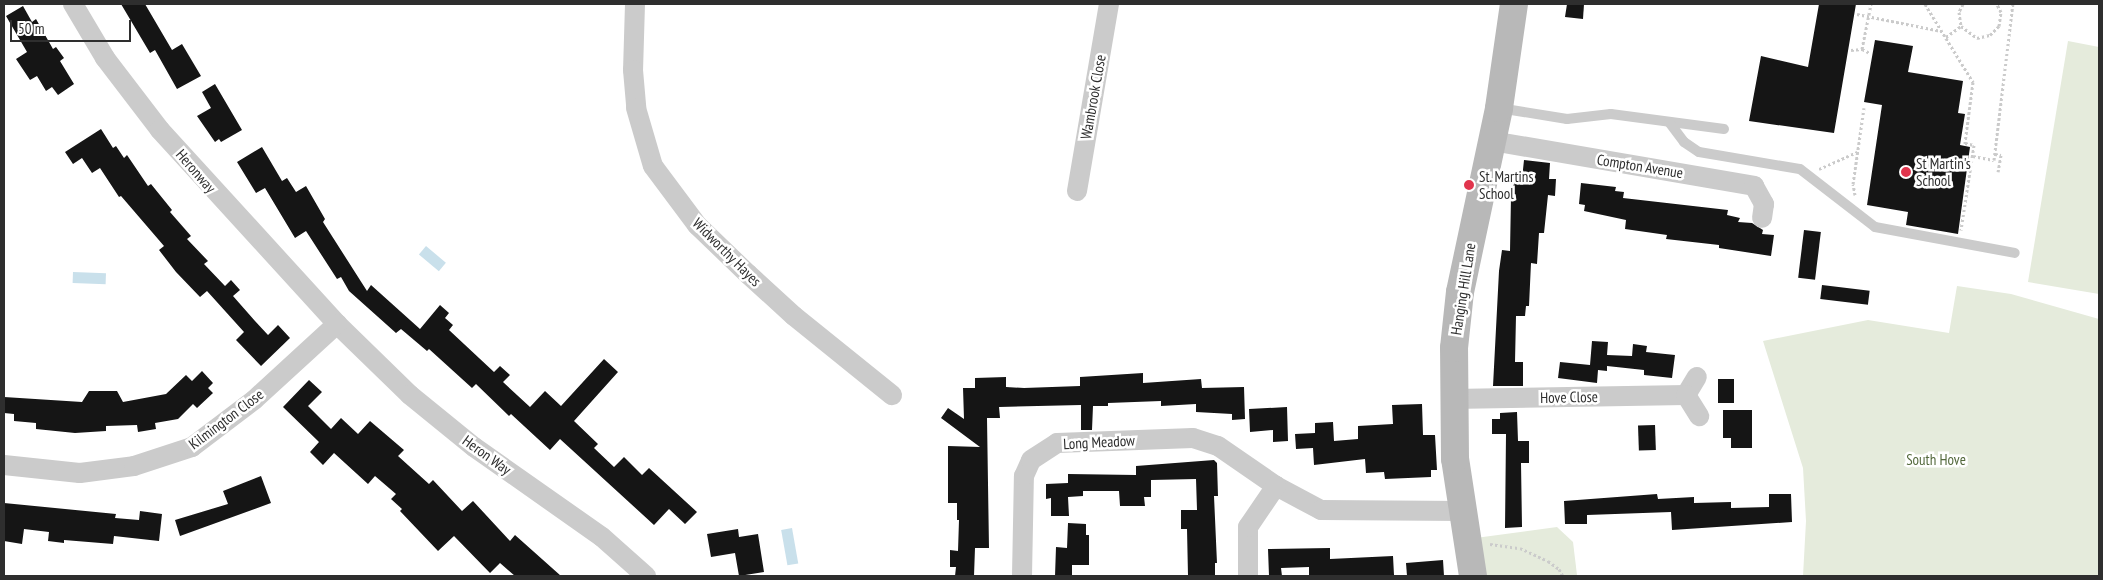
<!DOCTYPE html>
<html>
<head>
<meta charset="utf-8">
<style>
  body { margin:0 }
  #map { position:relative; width:2103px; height:580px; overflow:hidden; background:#fff; font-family:"PT Sans Narrow",sans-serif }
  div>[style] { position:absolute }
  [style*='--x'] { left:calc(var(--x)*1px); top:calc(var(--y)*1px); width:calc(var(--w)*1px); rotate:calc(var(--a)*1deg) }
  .green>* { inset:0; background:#e5ebdc }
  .water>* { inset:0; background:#c9e0eb; transform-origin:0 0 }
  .building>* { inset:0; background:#151515; transform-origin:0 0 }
  .path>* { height:3px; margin-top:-1.5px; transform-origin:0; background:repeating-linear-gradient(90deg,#cbcbcb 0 2.5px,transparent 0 5px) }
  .lane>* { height:10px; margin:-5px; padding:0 5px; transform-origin:5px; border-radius:5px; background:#cbcbcb }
  .street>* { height:20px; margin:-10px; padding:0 10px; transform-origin:10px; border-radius:10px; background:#cbcbcb }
  .secondary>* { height:28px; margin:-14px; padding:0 14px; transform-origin:14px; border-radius:14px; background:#b8b8b8 }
  .dots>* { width:14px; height:14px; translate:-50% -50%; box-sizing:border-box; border:2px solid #fff; border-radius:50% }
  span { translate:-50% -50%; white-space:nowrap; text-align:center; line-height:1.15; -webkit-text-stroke:5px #fff; paint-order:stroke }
  .street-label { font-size:15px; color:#2e2e2e }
  .poi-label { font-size:15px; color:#2e2e2e }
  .left { translate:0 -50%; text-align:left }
  .park-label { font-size:15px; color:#54693d }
  .frame { position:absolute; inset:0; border:5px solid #2e2e2e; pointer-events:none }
  .scale { position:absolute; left:10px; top:20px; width:121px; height:22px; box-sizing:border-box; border:2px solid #2e2e2e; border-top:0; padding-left:6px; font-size:15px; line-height:18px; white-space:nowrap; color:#2e2e2e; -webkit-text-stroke:4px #fff; paint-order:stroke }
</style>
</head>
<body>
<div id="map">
  <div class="green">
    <div style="clip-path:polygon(2068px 41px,2099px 47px,2099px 294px,2028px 282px)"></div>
    <div style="clip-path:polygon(1957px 286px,2011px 294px,2099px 319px,2099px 576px,1803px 576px,1806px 521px,1803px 468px,1763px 341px,1868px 320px,1949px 333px)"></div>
    <div style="clip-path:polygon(1557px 527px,1573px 542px,1577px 575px,1473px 576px,1468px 539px)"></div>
  </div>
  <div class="water">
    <div style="left:426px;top:246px;width:26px;height:11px;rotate:40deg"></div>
    <div style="left:73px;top:272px;width:33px;height:11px;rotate:2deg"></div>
    <div style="left:792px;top:528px;width:36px;height:11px;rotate:80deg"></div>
  </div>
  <div class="building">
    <div style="clip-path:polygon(121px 4px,145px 4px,172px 50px,182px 44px,201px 76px,177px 89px,155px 50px,150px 53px)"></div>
    <div style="clip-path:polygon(1567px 4px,1584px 4px,1583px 19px,1565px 17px)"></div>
    <div style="clip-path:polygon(1819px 4px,1856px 4px,1834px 133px,1749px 121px,1761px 56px,1808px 67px)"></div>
    <div style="clip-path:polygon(23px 6px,32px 22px,36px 19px,53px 49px,56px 47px,64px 58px,60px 61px,74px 84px,58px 95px,52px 87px,46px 91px,37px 76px,30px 80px,16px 59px,27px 52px,6px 16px)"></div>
    <div style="clip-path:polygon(1875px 40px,1913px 46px,1908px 72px,1963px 81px,1958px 113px,1965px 114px,1960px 145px,1970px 147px,1958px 234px,1906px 225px,1908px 212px,1867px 205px,1882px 105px,1864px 102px)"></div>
    <div style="clip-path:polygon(215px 84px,242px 130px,221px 142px,219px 139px,215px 142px,197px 116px,211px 108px,202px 92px)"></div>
    <div style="clip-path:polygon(101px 129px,113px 148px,116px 146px,124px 158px,127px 155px,148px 186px,151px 184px,172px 210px,170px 212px,191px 236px,187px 239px,208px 261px,204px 264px,225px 286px,231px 280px,240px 290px,233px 296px,255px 321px,268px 335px,278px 325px,290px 338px,261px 366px,236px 340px,244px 332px,207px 291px,200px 297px,176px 272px,159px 250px,164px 246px,121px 196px,119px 197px,100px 168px,92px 173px,82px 158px,73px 164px,65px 152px)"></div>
    <div style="clip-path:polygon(262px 147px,282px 181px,287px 178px,296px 192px,306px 186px,325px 219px,323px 222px,367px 291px,371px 285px,420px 329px,440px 305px,449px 313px,445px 318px,453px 325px,449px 330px,494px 372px,500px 366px,510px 375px,503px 382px,530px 407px,545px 391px,561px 406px,604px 359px,618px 372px,574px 421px,598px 444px,594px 448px,614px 467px,624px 457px,642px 475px,649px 468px,697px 512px,685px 524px,669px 509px,654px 525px,560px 439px,550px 450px,511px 414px,509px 416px,476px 384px,472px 388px,429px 349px,427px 351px,401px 329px,396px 333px,349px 291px,341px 277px,337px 279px,306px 231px,295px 238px,265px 188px,256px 193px,237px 162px)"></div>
    <div style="clip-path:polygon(1524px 160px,1550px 163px,1549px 179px,1556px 179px,1555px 196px,1548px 195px,1544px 233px,1539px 233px,1537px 264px,1531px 263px,1529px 306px,1526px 306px,1525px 316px,1516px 316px,1515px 362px,1523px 362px,1523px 386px,1493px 386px,1499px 271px,1502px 250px,1510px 251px,1511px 196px,1515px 178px,1522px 179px)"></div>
    <div style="clip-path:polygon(1581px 183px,1616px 187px,1615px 191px,1624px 192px,1623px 198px,1728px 210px,1727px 215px,1740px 218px,1738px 222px,1752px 223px,1763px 230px,1762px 234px,1774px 235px,1771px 256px,1719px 248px,1719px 245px,1666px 239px,1667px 235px,1625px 229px,1626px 220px,1584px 211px,1585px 205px,1579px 204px)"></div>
    <div style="left:1804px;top:230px;width:17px;height:48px;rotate:7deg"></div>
    <div style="left:1822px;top:285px;width:48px;height:14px;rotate:7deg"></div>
    <div style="clip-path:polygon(1592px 341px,1608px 342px,1607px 355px,1632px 356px,1633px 344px,1647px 346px,1646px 352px,1675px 355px,1672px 378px,1644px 375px,1644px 370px,1607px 366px,1607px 371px,1598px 370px,1597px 383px,1558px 378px,1560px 362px,1590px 365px)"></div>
    <div style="clip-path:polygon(202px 371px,213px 383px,208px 388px,213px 393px,197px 408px,193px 404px,178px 419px,155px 423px,156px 429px,138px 432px,137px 425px,106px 426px,106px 431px,75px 433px,36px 429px,36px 423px,14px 421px,14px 414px,4px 413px,4px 397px,82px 402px,89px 391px,117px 391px,123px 402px,166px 394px,186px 375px,192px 381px)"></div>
    <div style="clip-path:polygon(1143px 373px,1143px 383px,1201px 379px,1202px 388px,1244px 387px,1245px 419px,1232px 420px,1232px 414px,1196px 412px,1196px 404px,1161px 406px,1161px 401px,1108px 403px,1108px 406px,1093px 406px,1092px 430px,1081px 430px,1081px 405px,999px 407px,1000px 418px,987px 418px,989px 548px,975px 548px,974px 576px,955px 576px,956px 567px,950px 567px,950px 550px,958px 551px,959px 520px,957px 520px,957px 503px,948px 503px,948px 446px,980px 447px,941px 418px,948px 408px,964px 419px,963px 388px,975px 388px,975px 378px,1006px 377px,1006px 387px,1024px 388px,1080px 386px,1080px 377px)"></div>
    <div style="left:1718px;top:379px;width:16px;height:24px"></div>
    <div style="clip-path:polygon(309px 380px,322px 392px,308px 406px,331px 429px,341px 418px,358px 434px,370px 421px,404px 450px,398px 456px,429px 484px,433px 480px,462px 511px,473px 501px,510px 541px,515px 535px,561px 576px,515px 576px,500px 563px,490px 573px,454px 536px,438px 551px,400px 511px,402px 509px,391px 499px,396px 494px,375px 476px,368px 484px,334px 453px,323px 465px,310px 452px,319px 442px,283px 407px)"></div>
    <div style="clip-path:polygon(1422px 404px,1423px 435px,1435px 435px,1437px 470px,1431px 470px,1431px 477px,1385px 479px,1384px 472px,1366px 473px,1365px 459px,1314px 465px,1313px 448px,1296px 449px,1295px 434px,1315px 433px,1315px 423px,1333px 422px,1334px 441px,1358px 439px,1358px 426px,1393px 424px,1392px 405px)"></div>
    <div style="clip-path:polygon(1287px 407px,1288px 441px,1273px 442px,1273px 430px,1250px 432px,1249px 409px)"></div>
    <div style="clip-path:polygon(1723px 410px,1752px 410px,1752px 448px,1731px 448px,1731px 438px,1723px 438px)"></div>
    <div style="clip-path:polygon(1517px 412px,1518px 441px,1529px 441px,1529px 463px,1521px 463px,1522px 527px,1505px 528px,1506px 434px,1492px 434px,1492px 419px,1500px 419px,1500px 413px)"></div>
    <div style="left:1655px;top:425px;width:25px;height:17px;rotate:88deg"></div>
    <div style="clip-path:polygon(1214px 460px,1217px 463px,1218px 496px,1214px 496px,1217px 563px,1215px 563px,1215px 576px,1188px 576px,1187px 529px,1181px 529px,1181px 510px,1197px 510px,1196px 479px,1151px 480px,1151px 497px,1144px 497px,1145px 506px,1120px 506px,1119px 491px,1083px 491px,1083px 496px,1068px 497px,1069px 516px,1051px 516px,1051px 498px,1046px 499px,1046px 484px,1068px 483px,1068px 474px,1136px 475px,1136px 466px)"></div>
    <div style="clip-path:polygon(261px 476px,271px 503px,180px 536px,175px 520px,228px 504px,223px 491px)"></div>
    <div style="clip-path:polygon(1657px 494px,1658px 499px,1694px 497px,1694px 503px,1731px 502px,1731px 508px,1769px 507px,1769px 494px,1791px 494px,1792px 522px,1672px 530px,1671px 512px,1587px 515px,1587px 524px,1565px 524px,1564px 501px)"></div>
    <div style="clip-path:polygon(4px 503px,116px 514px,115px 518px,139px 520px,140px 511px,162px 514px,159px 541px,114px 536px,113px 544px,64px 540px,64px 543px,48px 541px,49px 532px,24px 529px,22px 544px,4px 541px)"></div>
    <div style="clip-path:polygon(1068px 523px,1086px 524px,1086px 535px,1089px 535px,1089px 565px,1072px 565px,1072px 576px,1055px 576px,1056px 547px,1067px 548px)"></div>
    <div style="clip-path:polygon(738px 529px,739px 537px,758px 534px,764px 572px,739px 576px,735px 553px,711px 557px,707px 534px)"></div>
    <div style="clip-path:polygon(1330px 548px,1330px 559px,1393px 556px,1394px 575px,1309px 576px,1309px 567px,1281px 568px,1282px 576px,1269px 576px,1268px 549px)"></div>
    <div style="clip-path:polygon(1443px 560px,1444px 576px,1407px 576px,1406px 563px)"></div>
  </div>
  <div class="path">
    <div style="--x:1925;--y:4;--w:92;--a:58.4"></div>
    <div style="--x:1973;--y:82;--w:62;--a:97.5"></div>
    <div style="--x:1965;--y:143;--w:9;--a:13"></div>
    <div style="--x:1974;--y:145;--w:86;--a:98.7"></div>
    <div style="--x:1963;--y:4;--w:9;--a:117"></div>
    <div style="--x:1959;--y:12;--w:14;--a:82"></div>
    <div style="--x:1961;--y:26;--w:20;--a:37"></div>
    <div style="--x:1977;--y:38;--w:13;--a:-13"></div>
    <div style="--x:1990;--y:35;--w:13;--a:-45"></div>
    <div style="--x:1999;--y:26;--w:14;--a:-82"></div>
    <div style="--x:2001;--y:12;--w:9;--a:-117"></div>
    <div style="--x:1857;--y:14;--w:86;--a:11.4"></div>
    <div style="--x:1946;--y:37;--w:19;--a:-36"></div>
    <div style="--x:1862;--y:49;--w:9;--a:27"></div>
    <div style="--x:1851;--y:50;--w:11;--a:-5"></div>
    <div style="--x:1862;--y:49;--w:46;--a:-78.7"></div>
    <div style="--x:1995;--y:154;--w:6;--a:9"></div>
    <div style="--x:2001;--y:155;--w:17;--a:100"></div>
    <div style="--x:1973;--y:156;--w:21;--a:11"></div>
    <div style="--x:1994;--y:160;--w:157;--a:-83.1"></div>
    <div style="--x:1819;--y:169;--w:42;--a:-24.1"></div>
    <div style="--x:1855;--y:195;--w:11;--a:-100"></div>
    <div style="--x:1853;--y:184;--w:77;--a:-81.8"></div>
    <div style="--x:1490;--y:544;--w:30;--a:8"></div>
    <div style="--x:1520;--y:548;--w:31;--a:25"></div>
    <div style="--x:1548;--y:561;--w:14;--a:36"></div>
    <div style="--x:1559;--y:569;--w:8;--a:60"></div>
  </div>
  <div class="lane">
    <div style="--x:1499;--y:108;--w:69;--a:9.2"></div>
    <div style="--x:1567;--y:119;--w:44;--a:-6.5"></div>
    <div style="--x:1611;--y:114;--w:114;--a:7.6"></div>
    <div style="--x:1669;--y:122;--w:25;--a:53"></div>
    <div style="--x:1684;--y:142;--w:18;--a:34"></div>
    <div style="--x:1699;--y:152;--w:102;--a:9.6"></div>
    <div style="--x:1800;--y:169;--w:95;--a:37.7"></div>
    <div style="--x:1875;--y:227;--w:142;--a:10.5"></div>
  </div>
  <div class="street">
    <div style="--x:73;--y:4;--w:63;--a:59.3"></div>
    <div style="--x:105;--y:58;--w:91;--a:52.6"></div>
    <div style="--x:160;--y:130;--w:263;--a:47.6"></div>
    <div style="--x:337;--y:324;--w:102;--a:44.2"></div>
    <div style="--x:410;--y:395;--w:82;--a:39.1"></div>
    <div style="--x:474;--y:447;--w:156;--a:35.1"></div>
    <div style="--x:602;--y:537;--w:59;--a:41.6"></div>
    <div style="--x:635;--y:4;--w:66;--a:91.7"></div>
    <div style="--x:633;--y:70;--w:38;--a:85"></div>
    <div style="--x:636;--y:108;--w:60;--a:73.7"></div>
    <div style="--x:653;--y:166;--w:74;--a:53.3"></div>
    <div style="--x:697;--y:225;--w:71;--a:43.9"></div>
    <div style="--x:748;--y:274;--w:62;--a:42.4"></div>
    <div style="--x:794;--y:316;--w:126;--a:38.9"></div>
    <div style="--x:1492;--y:141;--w:266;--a:9.7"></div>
    <div style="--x:1754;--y:186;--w:21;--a:61"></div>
    <div style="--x:1764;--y:204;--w:14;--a:98"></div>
    <div style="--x:1077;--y:191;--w:190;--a:-80.3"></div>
    <div style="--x:1686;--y:395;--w:21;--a:-59"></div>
    <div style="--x:1452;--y:399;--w:234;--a:-1"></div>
    <div style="--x:1686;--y:395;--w:25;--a:58"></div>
    <div style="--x:4;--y:465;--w:76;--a:6"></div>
    <div style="--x:80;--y:473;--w:54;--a:-7.4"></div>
    <div style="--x:134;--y:466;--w:61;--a:-18.1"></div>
    <div style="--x:192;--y:447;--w:78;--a:-37.2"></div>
    <div style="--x:254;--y:400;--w:113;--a:-42.5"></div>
    <div style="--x:1022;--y:576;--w:100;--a:-88.9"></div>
    <div style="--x:1024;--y:476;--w:17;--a:-66"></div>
    <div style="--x:1031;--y:460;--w:31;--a:-33"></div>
    <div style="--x:1057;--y:443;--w:136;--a:-2.1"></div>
    <div style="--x:1193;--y:438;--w:26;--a:18"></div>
    <div style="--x:1218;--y:446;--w:70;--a:34.6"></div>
    <div style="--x:1276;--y:486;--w:51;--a:28.1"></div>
    <div style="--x:1321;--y:510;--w:142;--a:0.4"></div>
    <div style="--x:1248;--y:576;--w:49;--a:-90"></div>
    <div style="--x:1248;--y:527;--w:50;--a:-55.7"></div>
  </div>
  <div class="secondary">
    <div style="--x:1473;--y:576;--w:118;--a:-98.7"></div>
    <div style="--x:1455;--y:459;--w:111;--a:-90.5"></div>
    <div style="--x:1454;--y:348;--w:56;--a:-83.9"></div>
    <div style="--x:1460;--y:292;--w:188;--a:-78"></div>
    <div style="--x:1499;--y:108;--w:105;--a:-81.8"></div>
  </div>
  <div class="dots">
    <div style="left:1906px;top:172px;background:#e1354d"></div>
    <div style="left:1469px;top:185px;background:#e1354d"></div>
  </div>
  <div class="street-label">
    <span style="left:1093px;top:97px;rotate:-80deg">Wambrook Close</span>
    <span style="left:1640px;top:166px;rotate:9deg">Compton Avenue</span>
    <span style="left:196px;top:171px;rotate:49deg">Heronway</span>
    <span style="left:727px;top:252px;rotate:45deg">Widworthy Hayes</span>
    <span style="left:1463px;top:289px;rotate:-81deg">Hanging Hill Lane</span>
    <span style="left:1569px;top:397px;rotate:-1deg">Hove Close</span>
    <span style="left:226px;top:419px;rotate:-37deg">Kilmington Close</span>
    <span style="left:1099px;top:442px;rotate:-3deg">Long Meadow</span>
    <span style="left:487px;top:455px;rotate:36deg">Heron Way</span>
  </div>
  <div class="poi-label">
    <span class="left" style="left:1916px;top:172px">St Martin's<br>School</span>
    <span class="left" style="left:1479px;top:185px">St. Martins<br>School</span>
  </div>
  <div class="park-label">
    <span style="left:1936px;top:460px">South Hove</span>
  </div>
  <div class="frame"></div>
  <div class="scale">50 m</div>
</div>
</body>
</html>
